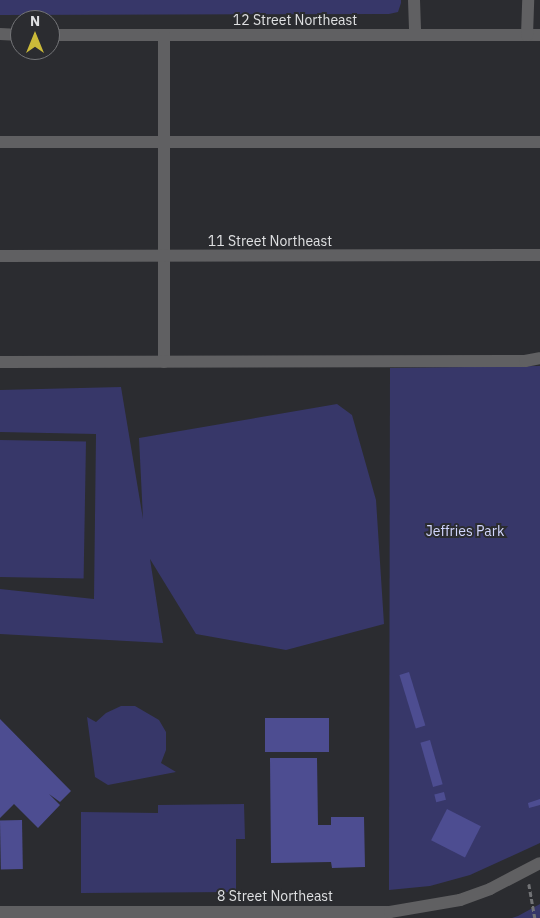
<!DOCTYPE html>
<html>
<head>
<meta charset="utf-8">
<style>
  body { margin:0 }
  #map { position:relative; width:540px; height:918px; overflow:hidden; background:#2b2c30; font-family:"IBM Plex Sans",sans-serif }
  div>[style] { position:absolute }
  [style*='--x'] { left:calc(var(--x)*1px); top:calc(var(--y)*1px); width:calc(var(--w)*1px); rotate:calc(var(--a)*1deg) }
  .green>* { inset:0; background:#373769; transform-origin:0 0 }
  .building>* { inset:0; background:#4d4d91; transform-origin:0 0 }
  .path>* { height:2.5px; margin-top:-1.25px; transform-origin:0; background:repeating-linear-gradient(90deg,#727376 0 5px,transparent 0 7.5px) }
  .minor>* { height:12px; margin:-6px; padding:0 6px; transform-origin:6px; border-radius:6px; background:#606062 }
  span { translate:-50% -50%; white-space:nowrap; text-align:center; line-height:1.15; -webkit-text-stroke:4px #2b2c30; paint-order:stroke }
  .street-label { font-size:14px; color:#dfe0e2 }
  .park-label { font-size:14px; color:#d2d6fe }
  .north { position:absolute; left:10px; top:10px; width:50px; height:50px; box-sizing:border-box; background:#2b2c30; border:1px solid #737477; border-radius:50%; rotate:0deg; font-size:14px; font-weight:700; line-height:20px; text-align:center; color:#dfe0e2 }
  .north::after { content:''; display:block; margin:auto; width:18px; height:22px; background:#cbba39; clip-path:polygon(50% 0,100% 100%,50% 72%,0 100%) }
</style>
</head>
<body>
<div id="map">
  <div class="green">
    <div style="clip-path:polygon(0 0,401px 0,401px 3px,398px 12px,389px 14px,0 15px)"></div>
    <div style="clip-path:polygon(540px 366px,540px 843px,470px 875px,430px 886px,389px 890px,390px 368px)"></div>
    <div style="clip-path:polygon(121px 387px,143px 519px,139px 438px,337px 404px,352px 415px,376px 500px,384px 624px,286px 650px,196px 634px,150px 559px,163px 643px,0 634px,0 589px,94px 599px,96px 434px,0 432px,0 390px)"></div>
    <div style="left:0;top:440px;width:86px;height:137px;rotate:1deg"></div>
    <div style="clip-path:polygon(121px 706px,135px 706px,159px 720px,166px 732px,166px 750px,161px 763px,176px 772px,108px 785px,95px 777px,87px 717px,96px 722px,106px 713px)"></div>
    <div style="clip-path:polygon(244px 804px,245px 839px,236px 839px,236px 892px,81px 893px,81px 812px,158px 813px,158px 805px)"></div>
    <div style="clip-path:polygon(540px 904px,540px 918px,512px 918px,518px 916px)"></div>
  </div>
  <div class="building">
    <div style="left:409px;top:672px;width:56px;height:10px;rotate:73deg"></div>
    <div style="left:265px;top:718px;width:64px;height:34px"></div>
    <div style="clip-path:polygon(0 719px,71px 791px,60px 802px,49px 794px,60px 805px,38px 828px,14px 804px,0 818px)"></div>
    <div style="left:430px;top:740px;width:46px;height:10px;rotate:74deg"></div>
    <div style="clip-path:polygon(270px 758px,317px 758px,318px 825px,331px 825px,331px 817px,364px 817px,365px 867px,332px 868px,331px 862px,271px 863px)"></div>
    <div style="left:444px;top:792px;width:8px;height:10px;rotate:76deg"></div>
    <div style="clip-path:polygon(540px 799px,540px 805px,529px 808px,528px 803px)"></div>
    <div style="left:447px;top:809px;width:38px;height:35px;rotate:27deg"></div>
    <div style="left:22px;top:820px;width:49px;height:22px;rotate:89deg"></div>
  </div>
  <div class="path">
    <div style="--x:529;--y:884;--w:35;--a:80"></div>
  </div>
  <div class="minor">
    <div style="--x:414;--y:0;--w:35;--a:88"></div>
    <div style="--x:0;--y:34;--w:20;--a:3"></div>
    <div style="--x:50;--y:35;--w:490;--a:0"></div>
    <div style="--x:164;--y:35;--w:327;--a:90"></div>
    <div style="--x:527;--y:35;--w:35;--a:-88"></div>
    <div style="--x:0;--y:142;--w:540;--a:0"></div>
    <div style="--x:0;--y:256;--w:540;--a:-0.11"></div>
    <div style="--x:0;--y:362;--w:525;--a:-0.11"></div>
    <div style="--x:525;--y:361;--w:15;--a:-11"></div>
    <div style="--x:0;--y:912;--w:390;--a:0"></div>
    <div style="--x:390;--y:912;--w:71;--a:-9.7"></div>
    <div style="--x:460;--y:900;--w:32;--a:-20"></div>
    <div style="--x:490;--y:889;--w:56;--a:-27.5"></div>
  </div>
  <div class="street-label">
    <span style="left:295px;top:20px">12 Street Northeast</span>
    <span style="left:270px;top:241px">11 Street Northeast</span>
    <span style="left:275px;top:896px">8 Street Northeast</span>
  </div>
  <div class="park-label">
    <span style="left:465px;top:531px">Jeffries Park</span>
  </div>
  <div class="north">N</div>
</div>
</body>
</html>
